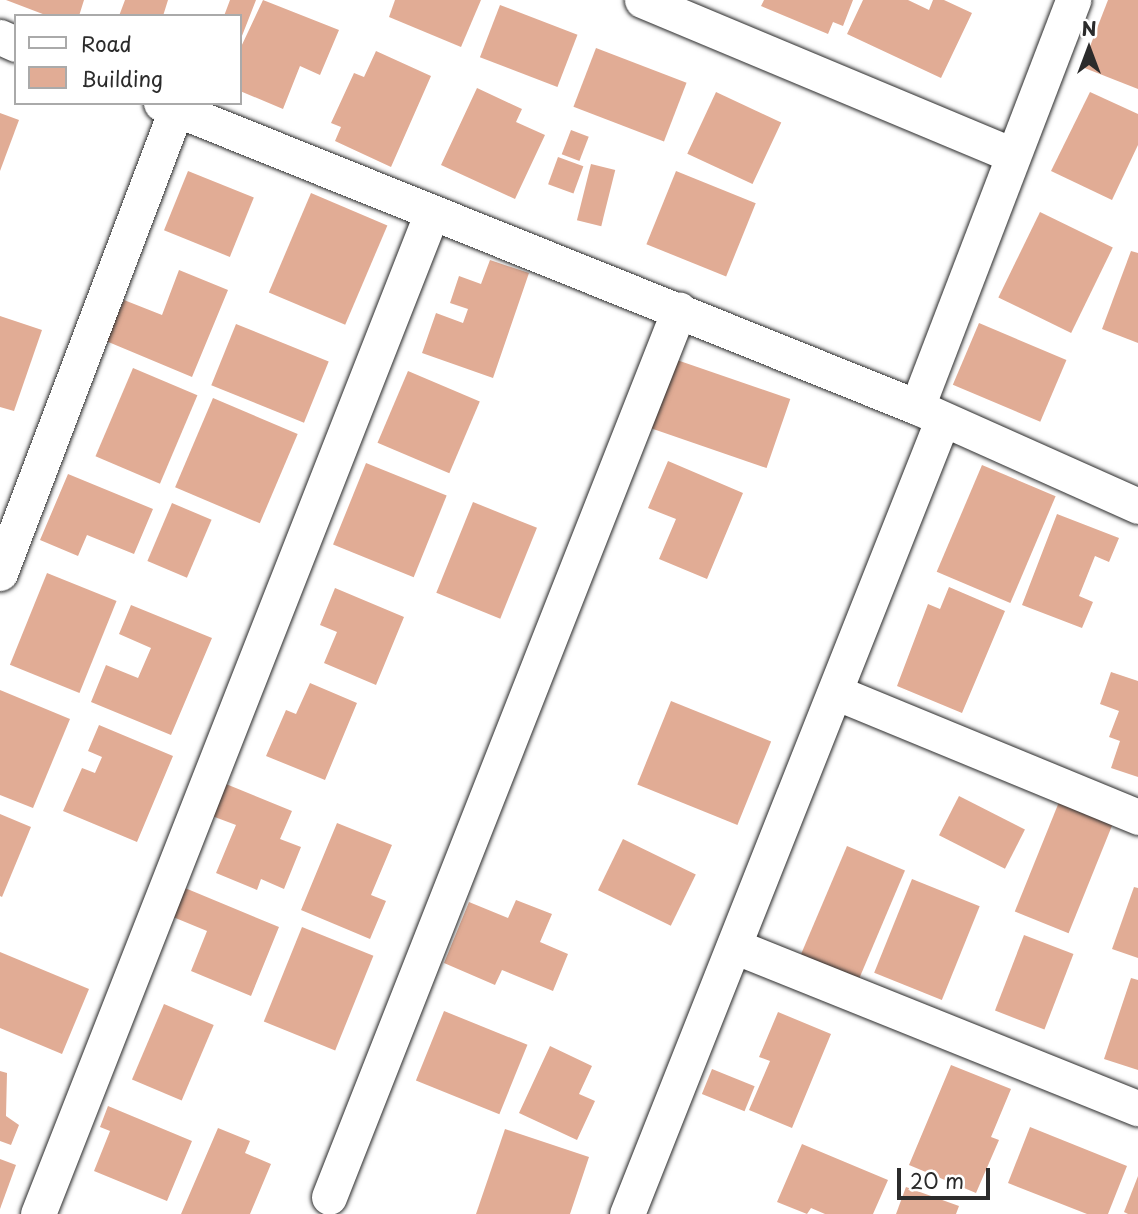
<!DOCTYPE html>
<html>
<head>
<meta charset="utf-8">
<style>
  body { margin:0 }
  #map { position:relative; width:1138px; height:1214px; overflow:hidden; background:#fff; font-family:"Playpen Sans",sans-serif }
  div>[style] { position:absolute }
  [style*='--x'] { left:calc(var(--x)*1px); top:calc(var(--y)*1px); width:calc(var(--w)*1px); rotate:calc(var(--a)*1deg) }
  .building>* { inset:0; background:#e1ac95; transform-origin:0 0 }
  .roads { filter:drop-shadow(0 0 2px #2b2b2b) drop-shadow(0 0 2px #2b2b2b) }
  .minor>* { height:35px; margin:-17.5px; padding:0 17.5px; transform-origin:17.5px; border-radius:17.5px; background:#fff }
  span { translate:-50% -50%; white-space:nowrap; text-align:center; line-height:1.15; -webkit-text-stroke:7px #fff; paint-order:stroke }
  .legend { position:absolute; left:14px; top:14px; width:228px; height:91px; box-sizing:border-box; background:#fff; border:2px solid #aaa; margin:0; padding:9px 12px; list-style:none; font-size:21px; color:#2b2b2b }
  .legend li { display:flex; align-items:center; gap:14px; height:35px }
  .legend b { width:35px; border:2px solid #aaa }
  .north { position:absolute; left:1054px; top:14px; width:70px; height:70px; -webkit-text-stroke:5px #fff; paint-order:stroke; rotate:0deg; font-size:19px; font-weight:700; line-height:28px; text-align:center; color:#2b2b2b }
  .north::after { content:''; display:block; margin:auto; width:24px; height:32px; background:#2b2b2b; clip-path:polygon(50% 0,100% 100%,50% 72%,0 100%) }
  .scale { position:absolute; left:897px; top:1168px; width:93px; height:32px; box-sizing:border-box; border:4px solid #2b2b2b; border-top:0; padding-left:9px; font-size:21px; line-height:24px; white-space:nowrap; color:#2b2b2b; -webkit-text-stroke:5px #fff; paint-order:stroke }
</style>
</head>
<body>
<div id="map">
  <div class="building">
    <div style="clip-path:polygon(6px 0,84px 0,79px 16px,48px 16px)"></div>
    <div style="clip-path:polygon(125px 0,168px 0,163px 16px,119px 16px)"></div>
    <div style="clip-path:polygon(230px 0,256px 0,240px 41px,240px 16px,224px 16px)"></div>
    <div style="clip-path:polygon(263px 0,339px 30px,320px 75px,300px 66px,283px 109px,240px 91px,240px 49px)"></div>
    <div style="clip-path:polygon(395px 0,481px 0,461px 47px,389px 17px)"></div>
    <div style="clip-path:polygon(764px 0,853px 0,843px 26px,833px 22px,828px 34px,761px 6px)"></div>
    <div style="clip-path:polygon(863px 0,908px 0,929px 10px,933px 0,944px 0,972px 13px,941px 78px,847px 34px)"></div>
    <div style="clip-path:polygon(1108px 0,1138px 0,1138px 89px,1082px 67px)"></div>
    <div style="left:500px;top:5px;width:83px;height:56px;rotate:21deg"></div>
    <div style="left:596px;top:48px;width:97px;height:63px;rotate:21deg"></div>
    <div style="clip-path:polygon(376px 51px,431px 76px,391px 167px,335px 141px,341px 127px,331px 123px,354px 73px,364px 77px)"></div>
    <div style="clip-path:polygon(477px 88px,522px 109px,516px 122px,545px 135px,515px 199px,441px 165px)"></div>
    <div style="left:716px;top:92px;width:72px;height:68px;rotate:25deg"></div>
    <div style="clip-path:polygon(1090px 92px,1138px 114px,1138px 145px,1112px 200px,1051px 171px)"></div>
    <div style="clip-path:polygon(0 113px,19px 120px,0 171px)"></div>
    <div style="left:571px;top:130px;width:19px;height:26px;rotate:21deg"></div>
    <div style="left:558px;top:157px;width:27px;height:29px;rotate:20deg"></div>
    <div style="left:591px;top:164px;width:25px;height:58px;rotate:14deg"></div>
    <div style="left:188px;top:171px;width:71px;height:64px;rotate:22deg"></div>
    <div style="left:676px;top:171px;width:86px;height:79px;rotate:22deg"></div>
    <div style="left:311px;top:193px;width:83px;height:108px;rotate:23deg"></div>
    <div style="left:1040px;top:212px;width:81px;height:95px;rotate:26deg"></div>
    <div style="clip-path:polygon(1131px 251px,1138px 253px,1138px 343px,1102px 329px)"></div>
    <div style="clip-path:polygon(490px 260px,529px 273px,493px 378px,422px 353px,436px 313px,463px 323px,468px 309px,450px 303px,459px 276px,481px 284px)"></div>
    <div style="clip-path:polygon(179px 270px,228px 290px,192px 377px,106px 341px,124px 300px,162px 315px)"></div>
    <div style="clip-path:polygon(0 316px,42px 330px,14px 411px,0 407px)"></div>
    <div style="left:979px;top:323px;width:95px;height:67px;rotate:23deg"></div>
    <div style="left:236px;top:324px;width:100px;height:66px;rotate:22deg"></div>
    <div style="left:674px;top:359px;width:123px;height:73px;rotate:19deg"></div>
    <div style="left:133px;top:368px;width:70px;height:96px;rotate:23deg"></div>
    <div style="left:408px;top:371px;width:78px;height:78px;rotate:23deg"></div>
    <div style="left:213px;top:398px;width:92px;height:97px;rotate:23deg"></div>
    <div style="clip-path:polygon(668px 461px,743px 493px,707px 579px,659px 559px,676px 519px,648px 508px)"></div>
    <div style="left:366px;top:463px;width:87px;height:88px;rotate:22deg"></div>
    <div style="left:982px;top:465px;width:80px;height:116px;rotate:23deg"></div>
    <div style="clip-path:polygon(68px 474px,153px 509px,134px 554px,87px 535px,78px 556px,40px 540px)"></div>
    <div style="left:473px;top:502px;width:69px;height:98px;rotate:22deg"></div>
    <div style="left:172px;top:503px;width:43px;height:63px;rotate:23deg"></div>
    <div style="clip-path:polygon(1057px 514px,1119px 538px,1109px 562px,1095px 556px,1079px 596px,1093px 602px,1082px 628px,1022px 605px)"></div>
    <div style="left:47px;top:573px;width:75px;height:99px;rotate:22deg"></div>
    <div style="clip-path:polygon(949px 587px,1005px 611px,962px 713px,897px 686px,928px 604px,940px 609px)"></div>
    <div style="clip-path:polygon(335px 588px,404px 617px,376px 685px,324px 663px,337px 632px,320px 625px)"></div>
    <div style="clip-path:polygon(131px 605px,212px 638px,171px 735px,91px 702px,106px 665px,138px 678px,151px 648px,119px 634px)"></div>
    <div style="clip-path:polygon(1111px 672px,1138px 681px,1138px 777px,1111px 768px,1120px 741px,1109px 737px,1119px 711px,1100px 704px)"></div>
    <div style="clip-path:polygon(310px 683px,357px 703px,325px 780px,266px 756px,286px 710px,296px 714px)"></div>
    <div style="clip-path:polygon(0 690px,70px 719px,33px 808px,0 795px)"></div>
    <div style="left:671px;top:701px;width:108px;height:90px;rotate:22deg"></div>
    <div style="clip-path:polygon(99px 725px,173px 756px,137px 842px,63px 811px,82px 768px,95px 773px,102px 757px,88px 751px)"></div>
    <div style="clip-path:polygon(226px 784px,292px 811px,280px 839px,301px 847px,284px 889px,261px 879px,257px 890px,216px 873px,236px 825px,212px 816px)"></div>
    <div style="left:959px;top:796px;width:74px;height:44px;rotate:27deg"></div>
    <div style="left:1059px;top:802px;width:58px;height:118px;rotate:22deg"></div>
    <div style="clip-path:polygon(0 814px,31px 827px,2px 897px,0 896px)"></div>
    <div style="clip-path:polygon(337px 823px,392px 845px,371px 895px,386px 901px,370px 939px,301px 910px)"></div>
    <div style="left:623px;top:839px;width:81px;height:57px;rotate:26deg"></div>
    <div style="left:847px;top:846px;width:63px;height:118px;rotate:23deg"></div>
    <div style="left:912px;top:879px;width:73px;height:101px;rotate:22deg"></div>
    <div style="clip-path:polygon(1134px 887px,1138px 888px,1138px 958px,1112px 949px)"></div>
    <div style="clip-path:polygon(185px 888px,279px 927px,251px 996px,191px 971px,207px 931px,173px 917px)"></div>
    <div style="clip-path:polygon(516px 900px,552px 914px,540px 942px,568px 954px,553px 991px,502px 970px,495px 985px,444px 963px,469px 902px,508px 918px)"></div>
    <div style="left:302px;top:927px;width:77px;height:102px;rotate:22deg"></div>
    <div style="left:1024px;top:935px;width:53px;height:81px;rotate:21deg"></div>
    <div style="clip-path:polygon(0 952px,89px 989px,62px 1054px,0 1028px)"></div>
    <div style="clip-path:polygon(1131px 978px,1138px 980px,1138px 1070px,1104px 1059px)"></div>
    <div style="left:164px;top:1004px;width:54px;height:82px;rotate:23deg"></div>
    <div style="left:444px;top:1011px;width:90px;height:75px;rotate:22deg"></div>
    <div style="clip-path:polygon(778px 1012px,831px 1034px,792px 1128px,749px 1110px,770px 1061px,759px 1057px)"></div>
    <div style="clip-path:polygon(550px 1046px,592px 1066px,579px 1094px,595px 1101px,577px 1140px,519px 1113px)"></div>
    <div style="clip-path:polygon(951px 1065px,1011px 1089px,991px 1137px,999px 1140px,976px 1193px,909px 1165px)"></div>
    <div style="left:712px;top:1069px;width:46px;height:27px;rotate:22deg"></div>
    <div style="clip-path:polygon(0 1071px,7px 1073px,6px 1116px,19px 1125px,11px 1145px,0 1141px)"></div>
    <div style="clip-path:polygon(108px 1106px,192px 1141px,167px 1201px,94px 1171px,110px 1131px,100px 1127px)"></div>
    <div style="clip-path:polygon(1030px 1127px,1127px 1166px,1108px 1214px,1087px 1214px,1008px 1183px)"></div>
    <div style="clip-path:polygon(218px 1128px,250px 1141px,245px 1153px,271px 1164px,250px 1214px,181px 1214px)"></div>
    <div style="clip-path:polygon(505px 1129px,589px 1157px,570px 1214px,476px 1214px)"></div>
    <div style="clip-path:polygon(802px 1144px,888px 1180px,873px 1214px,825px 1214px,811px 1208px,807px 1214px,777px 1202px)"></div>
    <div style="clip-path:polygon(0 1159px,16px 1165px,0 1209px)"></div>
    <div style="clip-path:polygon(1138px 1176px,1138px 1214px,1128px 1214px,1124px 1212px)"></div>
    <div style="clip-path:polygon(906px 1187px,959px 1206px,956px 1214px,896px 1214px)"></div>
  </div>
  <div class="roads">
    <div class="minor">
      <div style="--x:642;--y:0;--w:402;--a:22.7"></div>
      <div style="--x:0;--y:37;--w:17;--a:24"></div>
      <div style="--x:161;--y:103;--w:815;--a:21.91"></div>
      <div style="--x:917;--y:407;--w:242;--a:24.1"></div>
      <div style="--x:917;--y:407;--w:436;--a:-69"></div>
      <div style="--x:0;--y:573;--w:495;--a:-69.2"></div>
      <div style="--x:835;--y:692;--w:328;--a:22.4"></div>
      <div style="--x:734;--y:946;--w:435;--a:21.9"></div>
      <div style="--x:329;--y:1197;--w:954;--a:-68.47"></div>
      <div style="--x:38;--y:1214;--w:1074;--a:-68.53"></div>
      <div style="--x:627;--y:1214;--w:853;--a:-68.34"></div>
    </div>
  </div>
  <ul class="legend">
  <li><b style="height:9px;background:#fff"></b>Road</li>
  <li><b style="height:19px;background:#e1ac95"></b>Building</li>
  </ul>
  <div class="north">N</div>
  <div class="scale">20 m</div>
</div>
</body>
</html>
